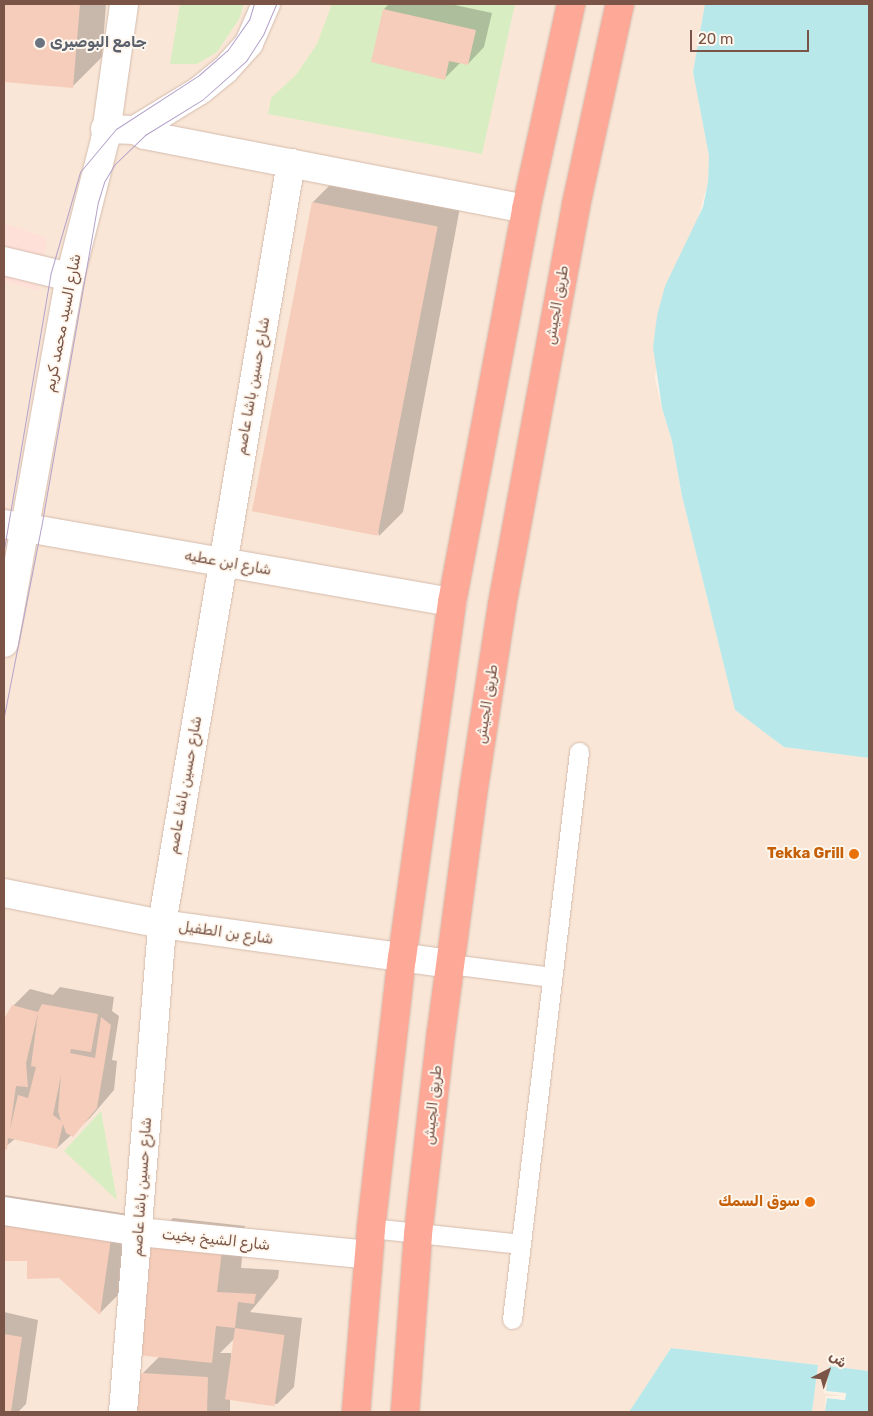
<!DOCTYPE html>
<html>
<head>
<meta charset="utf-8">
<style>
  body { margin:0 }
  #map { position:relative; width:873px; height:1416px; overflow:hidden; background:#fef2e6; font-family:Rubik,"Noto Naskh Arabic",sans-serif }
  div>[style] { position:absolute }
  [style*='--x'] { left:calc(var(--x)*1px); top:calc(var(--y)*1px); width:calc(var(--w)*1px); rotate:calc(var(--a)*1deg) }
  .residential>* { inset:0; background:#f9e6d6 }
  .commercial>* { inset:0; background:#ffe0d9 }
  .green>* { inset:0; background:#d8eec2 }
  .water>* { inset:0; background:#b8e8ea }
  .pier>* { inset:0; background:#fef2e6 }
  .shadow>* { inset:0; background:#0003 }
  .building>* { inset:0; background:#f6cdba; transform-origin:0 0 }
  .roads { filter:drop-shadow(0 0 1px #d4bbad) drop-shadow(0 0 1px #d4bbad) }
  .lane>* { height:19px; margin:-9.5px; padding:0 9.5px; transform-origin:9.5px; border-radius:9.5px; background:#fff }
  .street>* { height:28px; margin:-14px; padding:0 14px; transform-origin:14px; border-radius:14px; background:#fff }
  .secondary>* { height:28px; margin:-14px; padding:0 14px; transform-origin:14px; border-radius:14px; background:#fff }
  .highway>* { height:28px; margin:-14px; padding:0 14px; transform-origin:14px; border-radius:14px; background:#fea897 }
  .tram>* { height:1px; margin:-0.5px; padding:0 0.5px; transform-origin:0.5px; border-radius:0.5px; background:#b4a2ca }
  .dots>* { width:14px; height:14px; translate:-50% -50%; box-sizing:border-box; border:2px solid #fff7ee; border-radius:50% }
  span { translate:-50% -50%; white-space:nowrap; text-align:center; line-height:1.15; -webkit-text-stroke:4px #fff7ee; paint-order:stroke }
  .worship-label { font-size:15px; color:#5b616d; font-weight:700 }
  .left { translate:0 -50%; text-align:left }
  .street-label { font-size:15px; color:#7a5547 }
  .food-label { font-size:15px; color:#c56008; font-weight:700 }
  .right { translate:-100% -50%; text-align:right }
  .frame { position:absolute; inset:0; border:5px solid #7a5547; pointer-events:none }
  .north { position:absolute; left:803px; top:1346px; width:50px; height:50px; -webkit-text-stroke:4px #fff7ee; paint-order:stroke; rotate:41deg; font-size:14px; font-weight:700; line-height:20px; text-align:center; color:#7a5547 }
  .north::after { content:''; display:block; margin:auto; width:18px; height:22px; background:#7a5547; clip-path:polygon(50% 0,100% 100%,50% 72%,0 100%) }
  .scale { position:absolute; left:690px; top:30px; width:119px; height:22px; box-sizing:border-box; border:2px solid #7a5547; border-top:0; padding-left:6px; font-size:15px; line-height:18px; white-space:nowrap; color:#7a5547; -webkit-text-stroke:4px #fff7ee; paint-order:stroke }
</style>
</head>
<body>
<div id="map">
  <div class="residential">
    <div style="clip-path:polygon(4px 4px,705px 4px,693px 72px,709px 156px,708px 182px,695px 230px,665px 286px,655px 379px,662px 408px,672px 441px,682px 496px,735px 710px,784px 747px,869px 758px,869px 1371px,829px 1366px,846px 1393px,845px 1400px,827px 1398px,825px 1412px,812px 1412px,818px 1365px,671px 1348px,629px 1412px,4px 1412px)"></div>
  </div>
  <div class="commercial">
    <div style="clip-path:polygon(4px 223px,47px 238px,38px 291px,4px 281px)"></div>
  </div>
  <div class="green">
    <div style="clip-path:polygon(180px 4px,244px 4px,239px 19px,217px 52px,197px 64px,170px 64px)"></div>
    <div style="clip-path:polygon(332px 4px,515px 4px,482px 154px,268px 114px,271px 98px,296px 75px,317px 44px)"></div>
    <div style="clip-path:polygon(101px 1111px,117px 1200px,64px 1151px)"></div>
  </div>
  <div class="water">
    <div style="clip-path:polygon(705px 4px,869px 4px,869px 758px,784px 747px,735px 710px,682px 496px,672px 441px,662px 408px,653px 347px,657px 316px,665px 286px,703px 207px,708px 182px,709px 156px,693px 72px)"></div>
    <div style="clip-path:polygon(671px 1348px,818px 1365px,812px 1412px,629px 1412px)"></div>
    <div style="clip-path:polygon(829px 1366px,869px 1371px,869px 1412px,825px 1412px,827px 1398px,844px 1400px,846px 1394px,826px 1392px)"></div>
  </div>
  <div class="pier">
    <div style="clip-path:polygon(827px 1366px,826px 1391px,846px 1393px,845px 1400px,827px 1398px,823px 1412px,826px 1396px,843px 1396px,824px 1393px)"></div>
  </div>
  <div class="shadow">
    <div style="clip-path:polygon(4px 4px,106px 4px,102px 57px,72px 87px,4px 81px)"></div>
    <div style="clip-path:polygon(389px 4px,450px 4px,492px 13px,484px 47px,468px 64px,461px 62px,445px 78px,384px 9px)"></div>
    <div style="clip-path:polygon(337px 178px,461px 202px,403px 512px,379px 536px,313px 202px)"></div>
    <div style="clip-path:polygon(60px 987px,114px 997px,112px 1011px,119px 1016px,112px 1060px,117px 1061px,114px 1090px,90px 1118px,57px 1148px,16px 1138px,4px 1148px,4px 1022px,13px 1006px,30px 989px,53px 995px)"></div>
    <div style="clip-path:polygon(4px 1195px,134px 1215px,124px 1289px,100px 1313px,59px 1277px,28px 1260px,4px 1260px)"></div>
    <div style="clip-path:polygon(evenodd,173px 1218px,245px 1226px,241px 1268px,279px 1270px,278px 1278px,250px 1312px,302px 1318px,294px 1387px,277px 1404px,230px 1399px,230px 1412px,131px 1412px,133px 1383px,160px 1356px,149px 1243px,173px 1218px,236px 1337px,233px 1369px,231px 1369px,231px 1353px,220px 1353px,236px 1337px)"></div>
    <div style="clip-path:polygon(4px 1312px,38px 1320px,26px 1404px,18px 1412px,4px 1412px)"></div>
  </div>
  <div class="building">
    <div style="clip-path:polygon(4px 4px,80px 4px,73px 88px,4px 82px)"></div>
    <div style="clip-path:polygon(383px 9px,476px 30px,468px 65px,449px 61px,445px 80px,371px 62px)"></div>
    <div style="left:312px;top:202px;width:128px;height:315px;rotate:11deg"></div>
    <div style="clip-path:polygon(evenodd,42px 1004px,98px 1014px,91px 1052px,71px 1049px,70px 1053px,95px 1058px,101px 1017px,111px 1025px,97px 1108px,73px 1137px,66px 1133px,63px 1124px,57px 1149px,8px 1138px,7px 1150px,4px 1149px,4px 1019px,12px 1005px,38px 1012px,42px 1004px,38px 1013px,31px 1066px,36px 1067px,28px 1098px,18px 1095px,10px 1129px,16px 1086px,28px 1087px,26px 1063px,38px 1013px,42px 1004px,61px 1075px,58px 1111px,61px 1121px,53px 1115px,61px 1075px)"></div>
    <div style="clip-path:polygon(4px 1222px,111px 1239px,100px 1315px,59px 1278px,27px 1279px,27px 1261px,4px 1261px)"></div>
    <div style="clip-path:polygon(148px 1242px,222px 1250px,217px 1292px,256px 1294px,254px 1304px,238px 1302px,235px 1328px,216px 1326px,212px 1363px,137px 1355px)"></div>
    <div style="left:235px;top:1328px;width:50px;height:72px;rotate:8deg"></div>
    <div style="clip-path:polygon(4px 1334px,22px 1337px,11px 1412px,4px 1412px)"></div>
    <div style="clip-path:polygon(142px 1373px,208px 1377px,207px 1412px,130px 1412px,132px 1383px)"></div>
  </div>
  <div class="roads">
    <div class="lane">
      <div style="--x:450;--y:964;--w:103;--a:7.3"></div>
      <div style="--x:371;--y:1228;--w:151;--a:6.1"></div>
      <div style="--x:512;--y:1319;--w:571;--a:-83.26"></div>
    </div>
    <div class="street">
      <div style="--x:105;--y:129;--w:30;--a:2"></div>
      <div style="--x:135;--y:130;--w:11;--a:27"></div>
      <div style="--x:145;--y:135;--w:388;--a:11"></div>
      <div style="--x:135;--y:130;--w:75;--a:-31.4"></div>
      <div style="--x:199;--y:91;--w:33;--a:-39"></div>
      <div style="--x:225;--y:70;--w:36;--a:-48"></div>
      <div style="--x:249;--y:43;--w:43;--a:-66.4"></div>
      <div style="--x:4;--y:261;--w:68;--a:13.6"></div>
      <div style="--x:4;--y:524;--w:455;--a:9.9"></div>
      <div style="--x:4;--y:893;--w:161;--a:11.1"></div>
      <div style="--x:162;--y:924;--w:291;--a:7.9"></div>
      <div style="--x:4;--y:1211;--w:137;--a:8.8"></div>
      <div style="--x:139;--y:1232;--w:231;--a:5.7"></div>
      <div style="--x:123;--y:1412;--w:490;--a:-85.4"></div>
      <div style="--x:162;--y:924;--w:772;--a:-80.38"></div>
    </div>
    <div class="secondary">
      <div style="--x:4;--y:643;--w:372;--a:-79.8"></div>
      <div style="--x:70;--y:277;--w:141;--a:-75.7"></div>
      <div style="--x:105;--y:140;--w:137;--a:-82"></div>
    </div>
    <div class="highway">
      <div style="--x:356;--y:1412;--w:185;--a:-85.3"></div>
      <div style="--x:371;--y:1228;--w:272;--a:-83.5"></div>
      <div style="--x:402;--y:958;--w:359;--a:-82"></div>
      <div style="--x:452;--y:602;--w:400;--a:-79.3"></div>
      <div style="--x:526;--y:209;--w:210;--a:-77.6"></div>
      <div style="--x:405;--y:1412;--w:178;--a:-85.8"></div>
      <div style="--x:418;--y:1234;--w:202;--a:-83.5"></div>
      <div style="--x:441;--y:1033;--w:242;--a:-82.4"></div>
      <div style="--x:473;--y:793;--w:190;--a:-81.2"></div>
      <div style="--x:502;--y:605;--w:407;--a:-79.5"></div>
      <div style="--x:576;--y:205;--w:206;--a:-77.7"></div>
    </div>
  </div>
  <div class="tram">
    <div style="--x:4;--y:549;--w:281;--a:-80.4"></div>
    <div style="--x:51;--y:272;--w:104;--a:-73.8"></div>
    <div style="--x:80;--y:172;--w:56;--a:-50.1"></div>
    <div style="--x:116;--y:129;--w:99;--a:-33"></div>
    <div style="--x:199;--y:75;--w:37;--a:-41"></div>
    <div style="--x:227;--y:51;--w:38;--a:-55"></div>
    <div style="--x:249;--y:20;--w:17;--a:-73"></div>
    <div style="--x:4;--y:716;--w:192;--a:-78.9"></div>
    <div style="--x:41;--y:528;--w:331;--a:-80.1"></div>
    <div style="--x:98;--y:202;--w:21;--a:-73"></div>
    <div style="--x:104;--y:182;--w:21;--a:-59"></div>
    <div style="--x:115;--y:164;--w:42;--a:-44"></div>
    <div style="--x:145;--y:135;--w:67;--a:-31.6"></div>
    <div style="--x:202;--y:100;--w:59;--a:-41.6"></div>
    <div style="--x:246;--y:61;--w:31;--a:-57"></div>
    <div style="--x:263;--y:35;--w:34;--a:-67"></div>
  </div>
  <div class="dots">
    <div style="left:40px;top:43px;background:#6b7280"></div>
    <div style="left:854px;top:854px;background:#e8710a"></div>
    <div style="left:810px;top:1202px;background:#e8710a"></div>
  </div>
  <div class="worship-label">
    <span class="left" style="left:50px;top:43px">جامع البوصيرى</span>
  </div>
  <div class="street-label">
    <span style="left:557px;top:305px;rotate:-80deg">طريق الجيش</span>
    <span style="left:63px;top:323px;rotate:-79deg">شارع السيد محمد كريم</span>
    <span style="left:253px;top:386px;rotate:-80deg">شارع حسين باشا عاصم</span>
    <span style="left:228px;top:563px;rotate:10deg">شارع ابن عطيه</span>
    <span style="left:487px;top:704px;rotate:-81deg">طريق الجيش</span>
    <span style="left:185px;top:785px;rotate:-80deg">شارع حسين باشا عاصم</span>
    <span style="left:226px;top:933px;rotate:8deg">شارع بن الطفيل</span>
    <span style="left:433px;top:1105px;rotate:-84deg">طريق الجيش</span>
    <span style="left:142px;top:1187px;rotate:-86deg">شارع حسين باشا عاصم</span>
    <span style="left:216px;top:1240px;rotate:6deg">شارع الشيخ بخيت</span>
  </div>
  <div class="food-label">
    <span class="right" style="left:844px;top:854px">Tekka Grill</span>
    <span class="right" style="left:800px;top:1202px">سوق السمك</span>
  </div>
  <div class="frame"></div>
  <div class="north">ش</div>
  <div class="scale">20 m</div>
</div>
</body>
</html>
